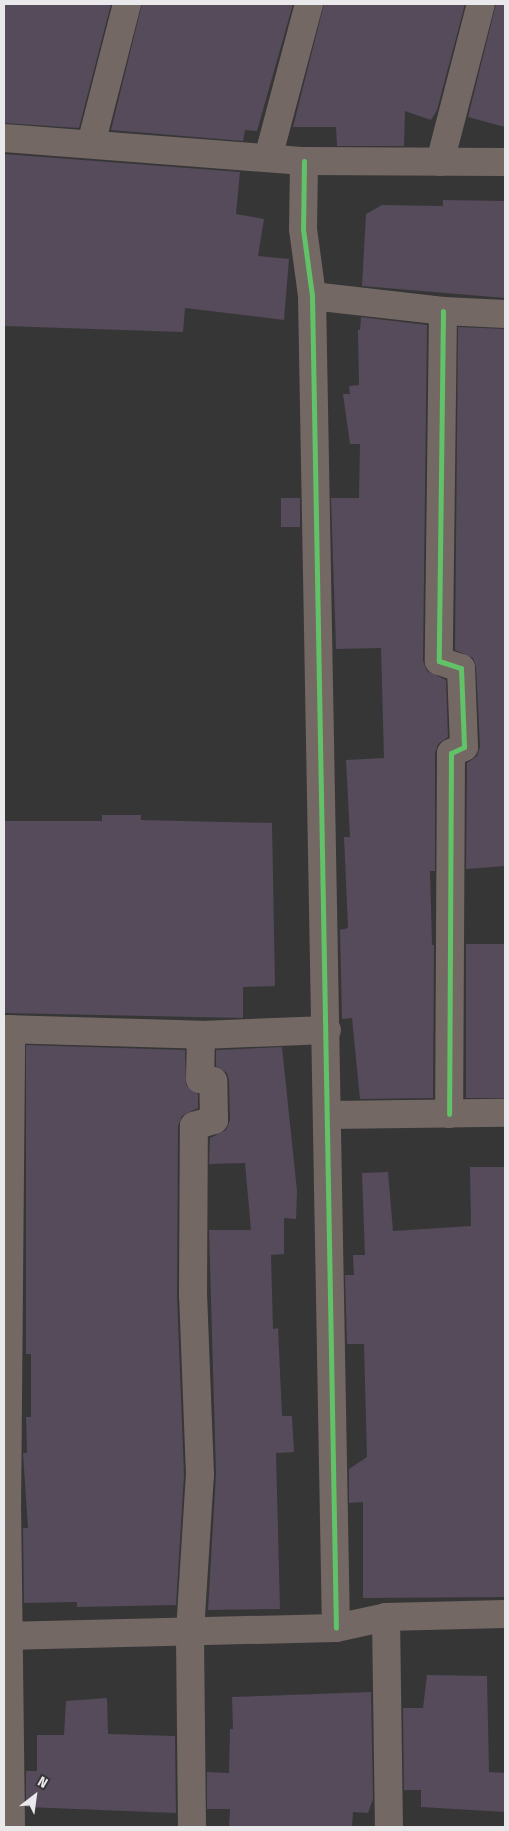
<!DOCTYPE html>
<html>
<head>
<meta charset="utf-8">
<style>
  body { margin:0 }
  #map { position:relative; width:509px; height:1831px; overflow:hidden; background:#373637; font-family:"Fira Sans Condensed",sans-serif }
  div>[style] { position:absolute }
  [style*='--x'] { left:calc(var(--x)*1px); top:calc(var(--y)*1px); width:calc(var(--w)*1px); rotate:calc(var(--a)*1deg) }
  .building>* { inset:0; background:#554b5a; transform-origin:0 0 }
  .street>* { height:28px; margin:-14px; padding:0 14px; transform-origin:14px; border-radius:14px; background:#746865 }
  .cycleway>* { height:5px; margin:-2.5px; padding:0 2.5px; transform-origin:2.5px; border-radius:2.5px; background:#61c268 }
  span { translate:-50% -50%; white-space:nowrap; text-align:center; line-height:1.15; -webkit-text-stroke:4px #373538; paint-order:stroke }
  .frame { position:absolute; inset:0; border:5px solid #e9e8ea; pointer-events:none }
  .north { position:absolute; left:10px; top:1771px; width:50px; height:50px; -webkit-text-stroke:4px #373538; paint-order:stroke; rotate:30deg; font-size:14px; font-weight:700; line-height:20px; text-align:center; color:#e9e8ea }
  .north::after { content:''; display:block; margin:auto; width:18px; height:22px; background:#e9e8ea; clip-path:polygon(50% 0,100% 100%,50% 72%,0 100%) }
</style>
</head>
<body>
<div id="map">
  <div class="building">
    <div style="clip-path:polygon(4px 4px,111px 4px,79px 128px,4px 123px)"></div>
    <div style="clip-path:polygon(142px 4px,293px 4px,257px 131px,245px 130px,243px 141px,111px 130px)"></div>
    <div style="clip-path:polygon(324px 4px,465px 4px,437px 110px,431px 120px,405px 111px,404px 146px,337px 146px,336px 127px,293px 127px)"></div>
    <div style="clip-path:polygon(496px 4px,505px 4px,505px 127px,468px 117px)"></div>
    <div style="clip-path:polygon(4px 154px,240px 172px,236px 214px,264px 219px,258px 256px,289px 259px,284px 320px,185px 308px,183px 332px,4px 326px)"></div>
    <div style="clip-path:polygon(443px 200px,505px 201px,505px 298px,362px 286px,366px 214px,382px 205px,443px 206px)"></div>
    <div style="clip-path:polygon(361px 317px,427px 325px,423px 661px,427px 671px,446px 680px,448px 737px,438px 744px,435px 753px,435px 871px,430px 871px,432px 945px,434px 945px,433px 1098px,360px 1099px,352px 1018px,342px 1019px,340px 930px,348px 928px,344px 837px,350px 837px,346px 760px,384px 758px,381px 648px,336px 649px,331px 498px,359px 498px,360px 444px,350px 444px,343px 394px,350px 394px,349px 386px,359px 385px,358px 330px,360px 330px)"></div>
    <div style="clip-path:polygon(458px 327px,505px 329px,505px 866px,466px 869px,467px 763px,477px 756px,480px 746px,476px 667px,473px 658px,455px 650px)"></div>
    <div style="left:281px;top:498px;width:19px;height:29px"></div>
    <div style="clip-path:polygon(102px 815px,141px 815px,141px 820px,272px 823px,275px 986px,243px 987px,243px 1018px,4px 1013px,4px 821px,102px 821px)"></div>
    <div style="left:466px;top:944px;width:39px;height:154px"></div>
    <div style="clip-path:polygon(26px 1045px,185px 1050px,186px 1085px,198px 1094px,198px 1108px,182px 1116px,178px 1126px,177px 1295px,184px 1475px,176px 1605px,77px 1607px,77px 1602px,24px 1603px,23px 1528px,28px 1528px,23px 1453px,27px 1453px,26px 1417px,31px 1417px,31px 1354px,26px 1354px)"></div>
    <div style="clip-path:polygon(282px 1047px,297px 1191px,296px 1219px,284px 1218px,284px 1254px,271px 1255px,273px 1329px,278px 1328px,282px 1416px,292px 1416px,294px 1452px,276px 1453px,280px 1609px,208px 1610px,216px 1474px,209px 1230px,251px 1230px,245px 1163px,209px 1164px,210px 1138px,226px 1130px,230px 1120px,229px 1080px,227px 1073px,216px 1066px,216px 1050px)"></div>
    <div style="clip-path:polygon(470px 1167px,505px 1167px,505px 1597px,363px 1598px,363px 1502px,349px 1503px,349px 1469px,367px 1457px,364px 1344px,347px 1344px,345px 1275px,354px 1275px,353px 1255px,365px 1255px,362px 1173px,388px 1172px,393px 1231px,471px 1226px)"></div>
    <div style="clip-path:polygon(427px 1675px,487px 1676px,489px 1772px,505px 1773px,505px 1812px,421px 1807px,421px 1790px,404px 1790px,403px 1708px,423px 1708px)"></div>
    <div style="clip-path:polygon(371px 1692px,373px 1799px,368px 1813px,353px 1812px,352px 1827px,229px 1827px,230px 1809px,207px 1809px,207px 1772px,229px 1773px,230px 1729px,233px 1729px,232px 1697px)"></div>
    <div style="clip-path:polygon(107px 1698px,108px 1734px,175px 1736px,176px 1813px,26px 1807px,26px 1771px,37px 1771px,37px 1735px,64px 1735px,66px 1701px)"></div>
  </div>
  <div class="street">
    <div style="--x:4;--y:138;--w:301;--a:4.4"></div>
    <div style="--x:304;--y:161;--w:201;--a:0.3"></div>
    <div style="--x:91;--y:144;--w:145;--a:-75.6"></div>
    <div style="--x:268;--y:158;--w:159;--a:-75.1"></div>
    <div style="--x:304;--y:161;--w:68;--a:90.8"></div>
    <div style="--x:303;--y:229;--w:68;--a:82.3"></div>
    <div style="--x:312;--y:296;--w:1332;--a:88.97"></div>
    <div style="--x:440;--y:162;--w:163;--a:-75.5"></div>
    <div style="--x:312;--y:296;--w:132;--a:6.5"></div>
    <div style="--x:443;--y:311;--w:62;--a:2.8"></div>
    <div style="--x:443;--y:311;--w:350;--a:90.7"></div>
    <div style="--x:439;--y:661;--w:23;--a:18"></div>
    <div style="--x:461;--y:668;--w:79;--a:87.8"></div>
    <div style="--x:464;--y:747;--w:14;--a:155"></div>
    <div style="--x:451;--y:753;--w:361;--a:90.3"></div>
    <div style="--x:4;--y:1029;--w:197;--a:1.7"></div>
    <div style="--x:201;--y:1035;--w:126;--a:-2.3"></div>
    <div style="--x:329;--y:1115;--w:176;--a:-0.7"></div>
    <div style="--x:386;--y:1617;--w:210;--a:89.2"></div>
    <div style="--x:4;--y:1636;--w:332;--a:-1.4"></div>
    <div style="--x:336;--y:1628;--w:51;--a:-12.4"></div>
    <div style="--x:386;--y:1617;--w:119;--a:-1.4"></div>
    <div style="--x:11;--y:1827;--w:314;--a:-90.7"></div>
    <div style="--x:7;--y:1513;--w:484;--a:-89.5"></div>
    <div style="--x:192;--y:1827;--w:195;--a:-90.6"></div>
    <div style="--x:190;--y:1632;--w:157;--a:-86.4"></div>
    <div style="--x:200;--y:1475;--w:180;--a:-92.2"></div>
    <div style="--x:193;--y:1295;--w:169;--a:-89.7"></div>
    <div style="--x:194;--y:1126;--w:21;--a:-17"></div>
    <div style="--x:214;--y:1120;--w:39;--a:-91"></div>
    <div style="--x:213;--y:1081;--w:13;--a:-171"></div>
    <div style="--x:200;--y:1079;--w:44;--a:-88.7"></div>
  </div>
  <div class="cycleway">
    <div style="--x:304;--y:161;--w:68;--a:90.8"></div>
    <div style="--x:303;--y:229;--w:68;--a:82.3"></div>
    <div style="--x:312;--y:296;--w:1332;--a:88.97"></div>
    <div style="--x:443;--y:311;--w:350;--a:90.7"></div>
    <div style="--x:439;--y:661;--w:23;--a:18"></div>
    <div style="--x:461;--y:668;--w:79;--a:87.8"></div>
    <div style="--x:464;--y:747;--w:14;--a:155"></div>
    <div style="--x:451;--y:753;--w:361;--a:90.3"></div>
  </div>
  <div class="frame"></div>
  <div class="north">N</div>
</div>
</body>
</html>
